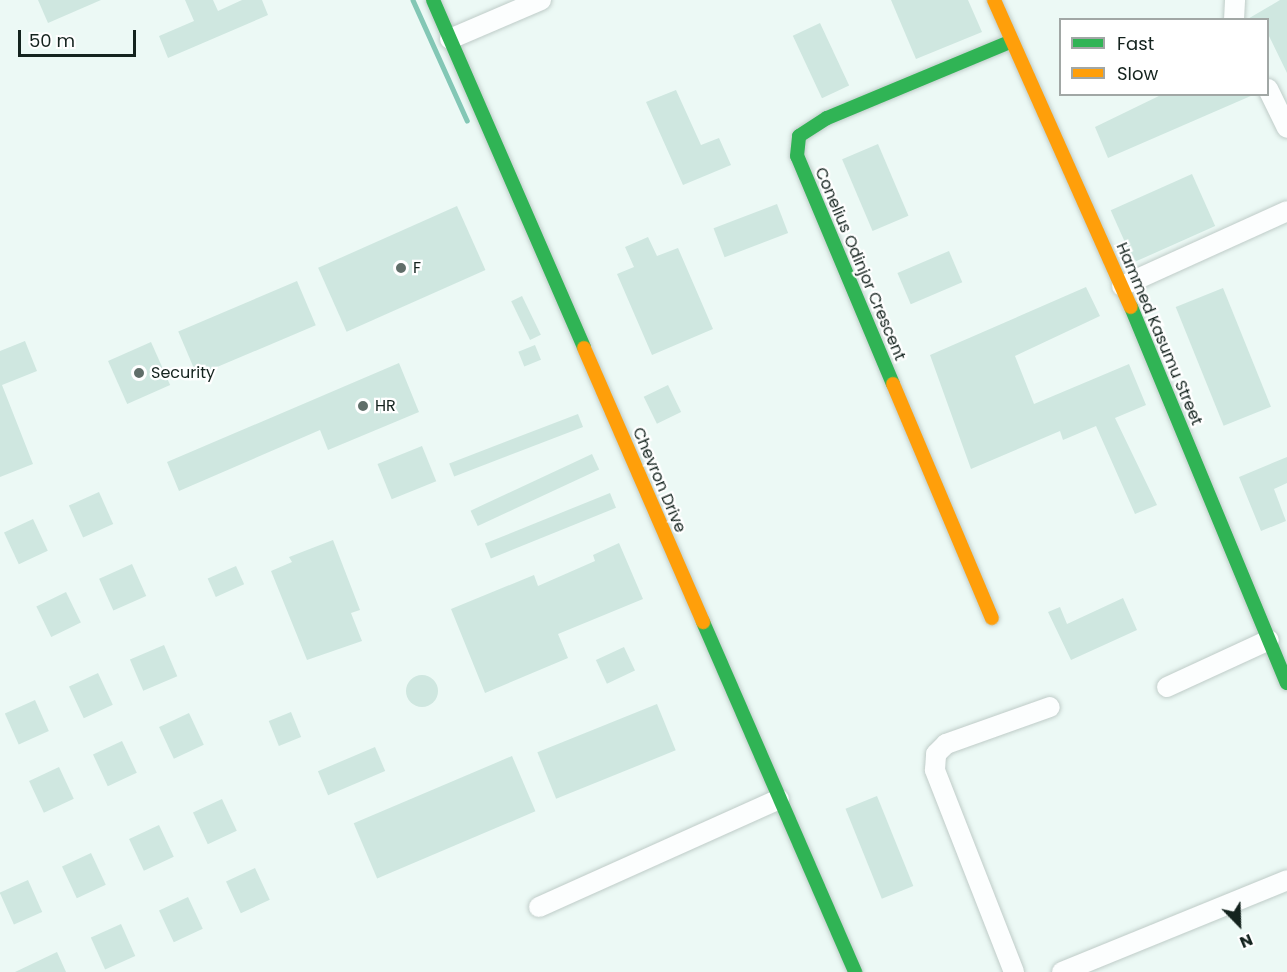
<!DOCTYPE html>
<html>
<head>
<meta charset="utf-8">
<style>
  body { margin:0 }
  #map { position:relative; width:1287px; height:972px; overflow:hidden; background:#ecf9f5; font-family:Poppins,sans-serif }
  div>[style] { position:absolute }
  [style*='--x'] { left:calc(var(--x)*1px); top:calc(var(--y)*1px); width:calc(var(--w)*1px); rotate:calc(var(--a)*1deg) }
  .stream>* { height:4.5px; margin:-2.25px; padding:0 2.25px; transform-origin:2.25px; border-radius:2.25px; background:#83c7b5 }
  .building>* { inset:0; background:#cfe7e0; transform-origin:0 0 }
  .round { border-radius:50% }
  .roads { filter:drop-shadow(0 0 2px #bfccc8) drop-shadow(0 0 2px #bfccc8) }
  .street>* { height:20px; margin:-10px; padding:0 10px; transform-origin:10px; border-radius:10px; background:#fcfefe }
  .fast>* { height:14px; margin:-7px; padding:0 7px; transform-origin:7px; border-radius:7px; background:#30b455 }
  .slow>* { height:14px; margin:-7px; padding:0 7px; transform-origin:7px; border-radius:7px; background:#ff9f0a }
  .dots>* { width:16px; height:16px; translate:-50% -50%; box-sizing:border-box; border:3px solid #fff; border-radius:50% }
  span { translate:-50% -50%; white-space:nowrap; text-align:center; line-height:1.15; -webkit-text-stroke:4.5px #fff; paint-order:stroke }
  .street-label { font-size:16px; color:#14231e }
  .poi-label { font-size:16px; color:#14231e }
  .left { translate:0 -50%; text-align:left }
  .legend { position:absolute; left:1059px; top:18px; width:210px; height:78px; box-sizing:border-box; background:#fff; border:2px solid #a1a7a5; margin:0; padding:8px 10px; list-style:none; font-size:18px; color:#14231e }
  .legend li { display:flex; align-items:center; gap:12px; height:30px }
  .legend b { width:30px; border:2px solid #a1a7a5 }
  .north { position:absolute; left:1209px; top:894px; width:60px; height:60px; -webkit-text-stroke:4px #fff; paint-order:stroke; rotate:157deg; font-size:16px; font-weight:700; line-height:24px; text-align:center; color:#14231e }
  .north::after { content:''; display:block; margin:auto; width:21px; height:27px; background:#14231e; clip-path:polygon(50% 0,100% 100%,50% 72%,0 100%) }
  .scale { position:absolute; left:18px; top:30px; width:118px; height:27px; box-sizing:border-box; border:3px solid #14231e; border-top:0; padding-left:8px; font-size:18px; line-height:21px; white-space:nowrap; color:#14231e; -webkit-text-stroke:4px #fff; paint-order:stroke }
</style>
</head>
<body>
<div id="map">
  <div class="stream">
    <div style="--x:413;--y:0;--w:132;--a:65.8"></div>
  </div>
  <div class="building">
    <div style="clip-path:polygon(38px 0,101px 0,48px 23px)"></div>
    <div style="clip-path:polygon(185px 0,213px 0,218px 11px,242px 0,262px 0,268px 15px,168px 58px,159px 36px,194px 21px)"></div>
    <div style="clip-path:polygon(891px 0,968px 0,982px 32px,916px 59px)"></div>
    <div style="clip-path:polygon(1280px 0,1287px 0,1287px 73px,1268px 34px,1268px 20px,1246px 20px)"></div>
    <div style="left:820px;top:23px;width:69px;height:30px;rotate:65deg"></div>
    <div style="clip-path:polygon(676px 90px,701px 145px,719px 138px,731px 165px,683px 185px,646px 102px)"></div>
    <div style="clip-path:polygon(1163px 94px,1253px 94px,1253px 95px,1108px 158px,1095px 127px)"></div>
    <div style="left:878px;top:144px;width:78px;height:39px;rotate:67deg"></div>
    <div style="left:1192px;top:174px;width:57px;height:89px;rotate:66deg"></div>
    <div style="left:777px;top:204px;width:31px;height:68px;rotate:69deg"></div>
    <div style="left:457px;top:206px;width:70px;height:152px;rotate:66deg"></div>
    <div style="clip-path:polygon(648px 237px,657px 256px,678px 248px,713px 329px,652px 355px,617px 274px,634px 267px,625px 247px)"></div>
    <div style="left:949px;top:251px;width:34px;height:56px;rotate:67deg"></div>
    <div style="left:297px;top:281px;width:48px;height:129px;rotate:67deg"></div>
    <div style="clip-path:polygon(1086px 287px,1100px 316px,1015px 356px,1034px 404px,1129px 364px,1146px 405px,1115px 418px,1157px 505px,1135px 514px,1096px 426px,1063px 440px,1060px 431px,971px 469px,930px 355px)"></div>
    <div style="left:1223px;top:288px;width:128px;height:51px;rotate:68deg"></div>
    <div style="left:522px;top:296px;width:43px;height:12px;rotate:64deg"></div>
    <div style="clip-path:polygon(25px 341px,37px 371px,2px 385px,33px 464px,0 477px,0 351px)"></div>
    <div style="left:151px;top:342px;width:47px;height:47px;rotate:66deg"></div>
    <div style="left:535px;top:345px;width:16px;height:18px;rotate:68deg"></div>
    <div style="clip-path:polygon(399px 363px,419px 412px,328px 450px,320px 430px,179px 491px,167px 462px)"></div>
    <div style="left:668px;top:385px;width:30px;height:27px;rotate:64deg"></div>
    <div style="left:578px;top:414px;width:14px;height:138px;rotate:69deg"></div>
    <div style="left:422px;top:446px;width:38px;height:48px;rotate:68deg"></div>
    <div style="left:592px;top:454px;width:17px;height:134px;rotate:65deg"></div>
    <div style="clip-path:polygon(1287px 457px,1287px 483px,1274px 489px,1286px 521px,1261px 531px,1239px 477px)"></div>
    <div style="left:99px;top:492px;width:35px;height:33px;rotate:66deg"></div>
    <div style="left:610px;top:493px;width:16px;height:135px;rotate:68deg"></div>
    <div style="left:33px;top:519px;width:35px;height:32px;rotate:65deg"></div>
    <div style="clip-path:polygon(333px 540px,360px 610px,351px 613px,362px 641px,307px 660px,271px 571px,292px 562px,289px 557px)"></div>
    <div style="clip-path:polygon(619px 543px,643px 599px,558px 634px,568px 658px,485px 693px,451px 609px,534px 575px,538px 586px,595px 561px,593px 555px)"></div>
    <div style="left:132px;top:564px;width:35px;height:36px;rotate:66deg"></div>
    <div style="left:236px;top:566px;width:20px;height:31px;rotate:66deg"></div>
    <div style="left:66px;top:592px;width:34px;height:33px;rotate:64deg"></div>
    <div style="clip-path:polygon(1123px 598px,1137px 630px,1071px 660px,1048px 612px,1060px 607px,1067px 624px)"></div>
    <div style="left:164px;top:645px;width:34px;height:37px;rotate:67deg"></div>
    <div style="left:624px;top:647px;width:26px;height:31px;rotate:65deg"></div>
    <div style="left:98px;top:673px;width:35px;height:32px;rotate:65deg"></div>
    <div class="round" style="left:406px;top:675px;width:32px;height:32px"></div>
    <div style="left:35px;top:700px;width:34px;height:33px;rotate:66deg"></div>
    <div style="left:657px;top:704px;width:50px;height:129px;rotate:68deg"></div>
    <div style="left:291px;top:712px;width:27px;height:24px;rotate:68deg"></div>
    <div style="left:189px;top:713px;width:35px;height:33px;rotate:65deg"></div>
    <div style="left:122px;top:741px;width:35px;height:32px;rotate:65deg"></div>
    <div style="left:375px;top:747px;width:26px;height:62px;rotate:67deg"></div>
    <div style="left:512px;top:756px;width:60px;height:172px;rotate:67deg"></div>
    <div style="left:59px;top:767px;width:35px;height:33px;rotate:65deg"></div>
    <div style="left:877px;top:796px;width:97px;height:34px;rotate:68deg"></div>
    <div style="left:222px;top:799px;width:35px;height:32px;rotate:65deg"></div>
    <div style="left:159px;top:825px;width:35px;height:33px;rotate:65deg"></div>
    <div style="left:91px;top:853px;width:35px;height:32px;rotate:65deg"></div>
    <div style="left:255px;top:868px;width:35px;height:32px;rotate:65deg"></div>
    <div style="left:28px;top:880px;width:35px;height:31px;rotate:66deg"></div>
    <div style="left:188px;top:897px;width:35px;height:32px;rotate:65deg"></div>
    <div style="left:121px;top:924px;width:35px;height:33px;rotate:66deg"></div>
    <div style="clip-path:polygon(57px 952px,66px 972px,15px 972px)"></div>
  </div>
  <div class="roads">
    <div class="street">
      <div style="--x:1234;--y:20;--w:20;--a:-87"></div>
      <div style="--x:450;--y:39;--w:99;--a:-23.2"></div>
      <div style="--x:1268;--y:89;--w:43;--a:64"></div>
      <div style="--x:1122;--y:286;--w:181;--a:-24.4"></div>
      <div style="--x:1167;--y:687;--w:112;--a:-24.7"></div>
      <div style="--x:539;--y:907;--w:263;--a:-24.2"></div>
      <div style="--x:1014;--y:972;--w:217;--a:-111.4"></div>
      <div style="--x:935;--y:770;--w:16;--a:-86"></div>
      <div style="--x:936;--y:754;--w:14;--a:-45"></div>
      <div style="--x:946;--y:744;--w:110;--a:-19.6"></div>
      <div style="--x:1062;--y:972;--w:243;--a:-22.2"></div>
    </div>
    <div class="fast">
      <div style="--x:433;--y:0;--w:379;--a:66.5"></div>
      <div style="--x:1131;--y:307;--w:407;--a:67.5"></div>
      <div style="--x:893;--y:384;--w:247;--a:-112.8"></div>
      <div style="--x:797;--y:156;--w:20;--a:-84"></div>
      <div style="--x:799;--y:136;--w:33;--a:-33"></div>
      <div style="--x:827;--y:118;--w:200;--a:-22.6"></div>
      <div style="--x:703;--y:622;--w:382;--a:66.5"></div>
    </div>
    <div class="slow">
      <div style="--x:994;--y:0;--w:336;--a:66"></div>
      <div style="--x:584;--y:348;--w:299;--a:66.5"></div>
      <div style="--x:893;--y:384;--w:254;--a:67.1"></div>
    </div>
  </div>
  <div class="dots">
    <div style="left:401px;top:268px;background:#606e69"></div>
    <div style="left:139px;top:373px;background:#606e69"></div>
    <div style="left:363px;top:406px;background:#606e69"></div>
  </div>
  <div class="street-label">
    <span style="left:860px;top:264px;rotate:67deg">Conelius Odinjor Crescent</span>
    <span style="left:1159px;top:334px;rotate:67deg">Hammed Kasumu Street</span>
    <span style="left:659px;top:480px;rotate:67deg">Chevron Drive</span>
  </div>
  <div class="poi-label">
    <span class="left" style="left:413px;top:268px">F</span>
    <span class="left" style="left:151px;top:373px">Security</span>
    <span class="left" style="left:375px;top:406px">HR</span>
  </div>
  <ul class="legend">
  <li><b style="height:8px;background:#30b455"></b>Fast</li>
  <li><b style="height:8px;background:#ff9f0a"></b>Slow</li>
  </ul>
  <div class="north">N</div>
  <div class="scale">50 m</div>
</div>
</body>
</html>
